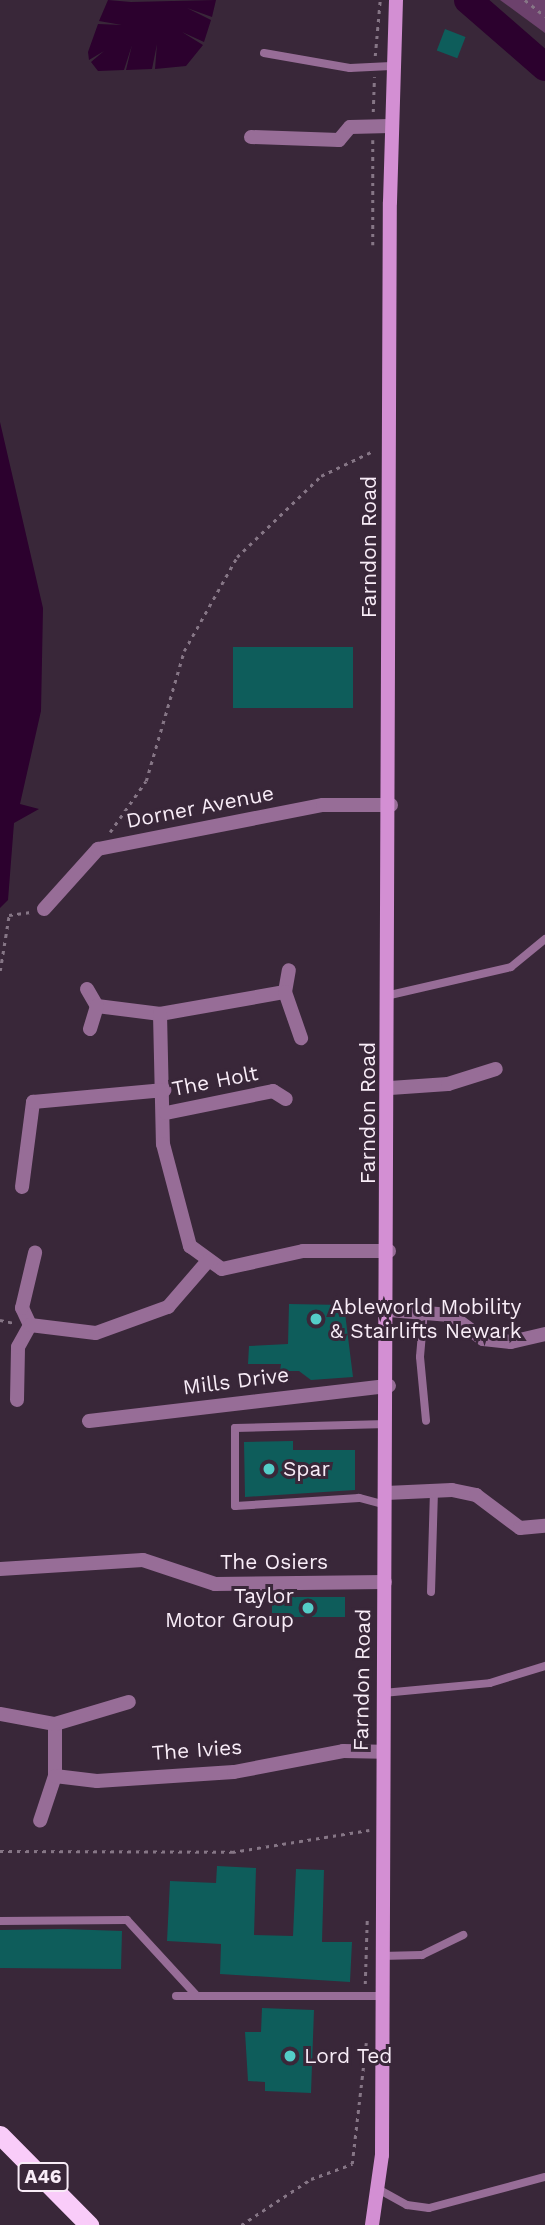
<!DOCTYPE html>
<html>
<head>
<meta charset="utf-8">
<style>
  body { margin:0 }
  #map { position:relative; width:545px; height:2225px; overflow:hidden; background:#392739; font-family:"Work Sans",sans-serif }
  div>[style] { position:absolute }
  [style*='--x'] { left:calc(var(--x)*1px); top:calc(var(--y)*1px); width:calc(var(--w)*1px); rotate:calc(var(--a)*1deg) }
  .green>* { inset:0; background:#6c416c }
  .water>* { inset:0; background:#2c012e }
  .river>* { height:28px; margin:-14px; padding:0 14px; transform-origin:14px; border-radius:14px; background:#2c012e }
  .building>* { inset:0; background:#0e5d5b; transform-origin:0 0 }
  .path>* { height:2.5px; margin-top:-1.25px; transform-origin:0; background:repeating-linear-gradient(90deg,#867686 0 3.5px,transparent 0 8.5px) }
  .service>* { height:8px; margin:-4px; padding:0 4px; transform-origin:4px; border-radius:4px; background:#976d97 }
  .minor>* { height:14px; margin:-7px; padding:0 7px; transform-origin:7px; border-radius:7px; background:#976d97 }
  .secondary>* { height:14px; margin:-7px; padding:0 7px; transform-origin:7px; border-radius:7px; background:#d38fd3 }
  .trunk>* { height:19px; margin:-9.5px; padding:0 9.5px; transform-origin:9.5px; border-radius:9.5px; background:#f9ccf9 }
  .dots>* { width:19px; height:19px; translate:-50% -50%; box-sizing:border-box; border:4px solid #392739; border-radius:50% }
  span { translate:-50% -50%; white-space:nowrap; text-align:center; line-height:1.15; -webkit-text-stroke:6px #392739; paint-order:stroke }
  .shield-label span { padding:2px 5px; background:#392739; border:2px solid; border-radius:5px; -webkit-text-stroke-width:0 }
  .shield-label { font-size:19px; color:#f8ecf7; font-weight:700 }
  .street-label { font-size:21px; color:#f8ecf7 }
  .poi-label { font-size:21px; color:#f8ecf7 }
  .left { translate:0 -50%; text-align:left }
  .right { translate:-100% -50%; text-align:right }
</style>
</head>
<body>
<div id="map">
  <div class="green">
    <div style="clip-path:polygon(500px 0,545px 0,545px 33px)"></div>
  </div>
  <div class="water">
    <div style="clip-path:polygon(108px 0,131px 2px,216px 0,212px 17px,187px 8px,211px 20px,204px 42px,182px 32px,203px 45px,186px 66px,155px 69px,157px 44px,152px 69px,126px 70px,132px 45px,124px 70px,98px 71px,91px 62px,104px 51px,89px 60px,88px 52px,98px 24px,122px 25px,99px 21px)"></div>
    <div style="clip-path:polygon(0 422px,43px 608px,41px 711px,20px 804px,39px 809px,14px 823px,8px 900px,0 908px)"></div>
  </div>
  <div class="river">
    <div style="--x:468;--y:0;--w:102;--a:41"></div>
  </div>
  <div class="building">
    <div style="left:445px;top:29px;width:22px;height:23px;rotate:21deg"></div>
    <div style="left:353px;top:647px;width:61px;height:120px;rotate:90deg"></div>
    <div style="clip-path:polygon(289px 1304px,344px 1305px,353px 1377px,311px 1380px,299px 1371px,280px 1371px,281px 1364px,248px 1364px,249px 1346px,288px 1344px)"></div>
    <div style="clip-path:polygon(293px 1441px,293px 1450px,355px 1450px,355px 1490px,245px 1497px,244px 1442px)"></div>
    <div style="left:345px;top:1597px;width:20px;height:73px;rotate:90deg"></div>
    <div style="clip-path:polygon(217px 1866px,256px 1868px,254px 1935px,293px 1936px,296px 1869px,324px 1870px,322px 1942px,352px 1942px,350px 1982px,220px 1974px,221px 1944px,167px 1941px,170px 1881px,216px 1883px)"></div>
    <div style="clip-path:polygon(64px 1929px,122px 1931px,121px 1969px,0 1968px,0 1930px)"></div>
    <div style="clip-path:polygon(262px 2008px,314px 2010px,311px 2093px,265px 2091px,265px 2082px,248px 2081px,245px 2032px,261px 2032px)"></div>
  </div>
  <div class="path">
    <div style="--x:525;--y:0;--w:26;--a:39"></div>
    <div style="--x:375;--y:56;--w:56;--a:-84.9"></div>
    <div style="--x:373;--y:112;--w:35;--a:-88"></div>
    <div style="--x:373;--y:140;--w:105;--a:90"></div>
    <div style="--x:110;--y:832;--w:62;--a:-54.8"></div>
    <div style="--x:146;--y:781;--w:135;--a:-73.7"></div>
    <div style="--x:184;--y:651;--w:108;--a:-60.6"></div>
    <div style="--x:237;--y:557;--w:117;--a:-44"></div>
    <div style="--x:321;--y:476;--w:58;--a:-25.7"></div>
    <div style="--x:0;--y:971;--w:57;--a:-80.9"></div>
    <div style="--x:9;--y:915;--w:22;--a:-8"></div>
    <div style="--x:0;--y:1320;--w:14;--a:12"></div>
    <div style="--x:0;--y:1851;--w:232;--a:0.2"></div>
    <div style="--x:232;--y:1852;--w:139;--a:-9.1"></div>
    <div style="--x:365;--y:1984;--w:64;--a:-88.2"></div>
    <div style="--x:241;--y:2225;--w:84;--a:-33.3"></div>
    <div style="--x:311;--y:2179;--w:44;--a:-20.1"></div>
    <div style="--x:352;--y:2164;--w:122;--a:-83.4"></div>
  </div>
  <div class="service">
    <div style="--x:264;--y:53;--w:87;--a:9.9"></div>
    <div style="--x:350;--y:68;--w:41;--a:-2.8"></div>
    <div style="--x:390;--y:995;--w:124;--a:-13"></div>
    <div style="--x:511;--y:967;--w:44;--a:-39.5"></div>
    <div style="--x:424;--y:1310;--w:47;--a:94.9"></div>
    <div style="--x:420;--y:1357;--w:64;--a:84.6"></div>
    <div style="--x:386;--y:1505;--w:28;--a:-165"></div>
    <div style="--x:359;--y:1498;--w:124;--a:176.3"></div>
    <div style="--x:235;--y:1506;--w:78;--a:-90"></div>
    <div style="--x:235;--y:1428;--w:152;--a:-1.5"></div>
    <div style="--x:431;--y:1592;--w:101;--a:-88.3"></div>
    <div style="--x:383;--y:1693;--w:107;--a:-5.3"></div>
    <div style="--x:490;--y:1683;--w:58;--a:-17.2"></div>
    <div style="--x:0;--y:1921;--w:127;--a:-0.5"></div>
    <div style="--x:127;--y:1920;--w:103;--a:47.4"></div>
    <div style="--x:381;--y:1956;--w:41;--a:-1.4"></div>
    <div style="--x:422;--y:1955;--w:46;--a:-26"></div>
    <div style="--x:176;--y:1996;--w:205;--a:0"></div>
    <div style="--x:378;--y:2189;--w:33;--a:29"></div>
    <div style="--x:407;--y:2205;--w:22;--a:8"></div>
    <div style="--x:429;--y:2208;--w:120;--a:-15"></div>
  </div>
  <div class="minor">
    <div style="--x:251;--y:137;--w:88;--a:2"></div>
    <div style="--x:339;--y:140;--w:17;--a:-50"></div>
    <div style="--x:350;--y:127;--w:40;--a:-1.4"></div>
    <div style="--x:44;--y:909;--w:81;--a:-48"></div>
    <div style="--x:98;--y:849;--w:229;--a:-11.1"></div>
    <div style="--x:323;--y:805;--w:68;--a:0"></div>
    <div style="--x:87;--y:989;--w:20;--a:60"></div>
    <div style="--x:97;--y:1006;--w:64;--a:7.2"></div>
    <div style="--x:160;--y:1014;--w:127;--a:-10"></div>
    <div style="--x:285;--y:992;--w:22;--a:-80"></div>
    <div style="--x:285;--y:992;--w:49;--a:70.8"></div>
    <div style="--x:160;--y:1014;--w:130;--a:88.7"></div>
    <div style="--x:163;--y:1144;--w:106;--a:75.2"></div>
    <div style="--x:190;--y:1246;--w:39;--a:36"></div>
    <div style="--x:222;--y:1269;--w:83;--a:-12.5"></div>
    <div style="--x:303;--y:1251;--w:86;--a:0"></div>
    <div style="--x:90;--y:1029;--w:24;--a:-73"></div>
    <div style="--x:390;--y:1088;--w:58;--a:-3.9"></div>
    <div style="--x:448;--y:1084;--w:50;--a:-17.4"></div>
    <div style="--x:166;--y:1113;--w:109;--a:-11.6"></div>
    <div style="--x:273;--y:1091;--w:15;--a:32"></div>
    <div style="--x:22;--y:1187;--w:86;--a:-82.6"></div>
    <div style="--x:33;--y:1102;--w:132;--a:-5.2"></div>
    <div style="--x:389;--y:1310;--w:61;--a:4.7"></div>
    <div style="--x:450;--y:1315;--w:41;--a:36"></div>
    <div style="--x:483;--y:1339;--w:28;--a:6"></div>
    <div style="--x:511;--y:1342;--w:35;--a:-13"></div>
    <div style="--x:30;--y:1325;--w:19;--a:-115"></div>
    <div style="--x:22;--y:1308;--w:57;--a:-76.7"></div>
    <div style="--x:17;--y:1400;--w:53;--a:-88.9"></div>
    <div style="--x:18;--y:1347;--w:25;--a:-61"></div>
    <div style="--x:30;--y:1325;--w:66;--a:6.9"></div>
    <div style="--x:96;--y:1333;--w:77;--a:-19.9"></div>
    <div style="--x:168;--y:1307;--w:60;--a:-49.1"></div>
    <div style="--x:89;--y:1421;--w:302;--a:-6.7"></div>
    <div style="--x:386;--y:1493;--w:66;--a:-2.6"></div>
    <div style="--x:452;--y:1490;--w:25;--a:12"></div>
    <div style="--x:476;--y:1495;--w:55;--a:36.9"></div>
    <div style="--x:520;--y:1528;--w:25;--a:-5"></div>
    <div style="--x:0;--y:1569;--w:143;--a:-3.6"></div>
    <div style="--x:143;--y:1560;--w:76;--a:18.4"></div>
    <div style="--x:215;--y:1584;--w:170;--a:-0.7"></div>
    <div style="--x:0;--y:1714;--w:56;--a:10.3"></div>
    <div style="--x:55;--y:1724;--w:52;--a:90"></div>
    <div style="--x:55;--y:1776;--w:47;--a:108.4"></div>
    <div style="--x:55;--y:1724;--w:77;--a:-16.6"></div>
    <div style="--x:55;--y:1776;--w:42;--a:6.8"></div>
    <div style="--x:97;--y:1781;--w:137;--a:-3.8"></div>
    <div style="--x:234;--y:1772;--w:111;--a:-10.9"></div>
    <div style="--x:343;--y:1751;--w:39;--a:1"></div>
  </div>
  <div class="secondary">
    <div style="--x:372;--y:2225;--w:71;--a:-81.9"></div>
    <div style="--x:382;--y:2155;--w:1953;--a:-89.77"></div>
    <div style="--x:390;--y:202;--w:202;--a:-88.3"></div>
  </div>
  <div class="trunk">
    <div style="--x:0;--y:2135;--w:127;--a:45.3"></div>
  </div>
  <div class="dots">
    <div style="left:316px;top:1319px;background:#54cdc8"></div>
    <div style="left:269px;top:1469px;background:#54cdc8"></div>
    <div style="left:308px;top:1608px;background:#54cdc8"></div>
    <div style="left:290px;top:2056px;background:#54cdc8"></div>
  </div>
  <div class="shield-label">
    <span style="left:43px;top:2177px">A46</span>
  </div>
  <div class="street-label">
    <span style="left:369px;top:547px;rotate:-90deg">Farndon Road</span>
    <span style="left:200px;top:807px;rotate:-11deg">Dorner Avenue</span>
    <span style="left:215px;top:1081px;rotate:-11deg">The Holt</span>
    <span style="left:368px;top:1113px;rotate:-90deg">Farndon Road</span>
    <span style="left:236px;top:1381px;rotate:-7deg">Mills Drive</span>
    <span style="left:274px;top:1562px">The Osiers</span>
    <span style="left:362px;top:1680px;rotate:-89deg">Farndon Road</span>
    <span style="left:197px;top:1750px;rotate:-4deg">The Ivies</span>
  </div>
  <div class="poi-label">
    <span class="left" style="left:330px;top:1319px">Ableworld Mobility<br>&amp; Stairlifts Newark</span>
    <span class="left" style="left:283px;top:1469px">Spar</span>
    <span class="right" style="left:294px;top:1608px">Taylor<br>Motor Group</span>
    <span class="left" style="left:304px;top:2056px">Lord Ted</span>
  </div>
</div>
</body>
</html>
